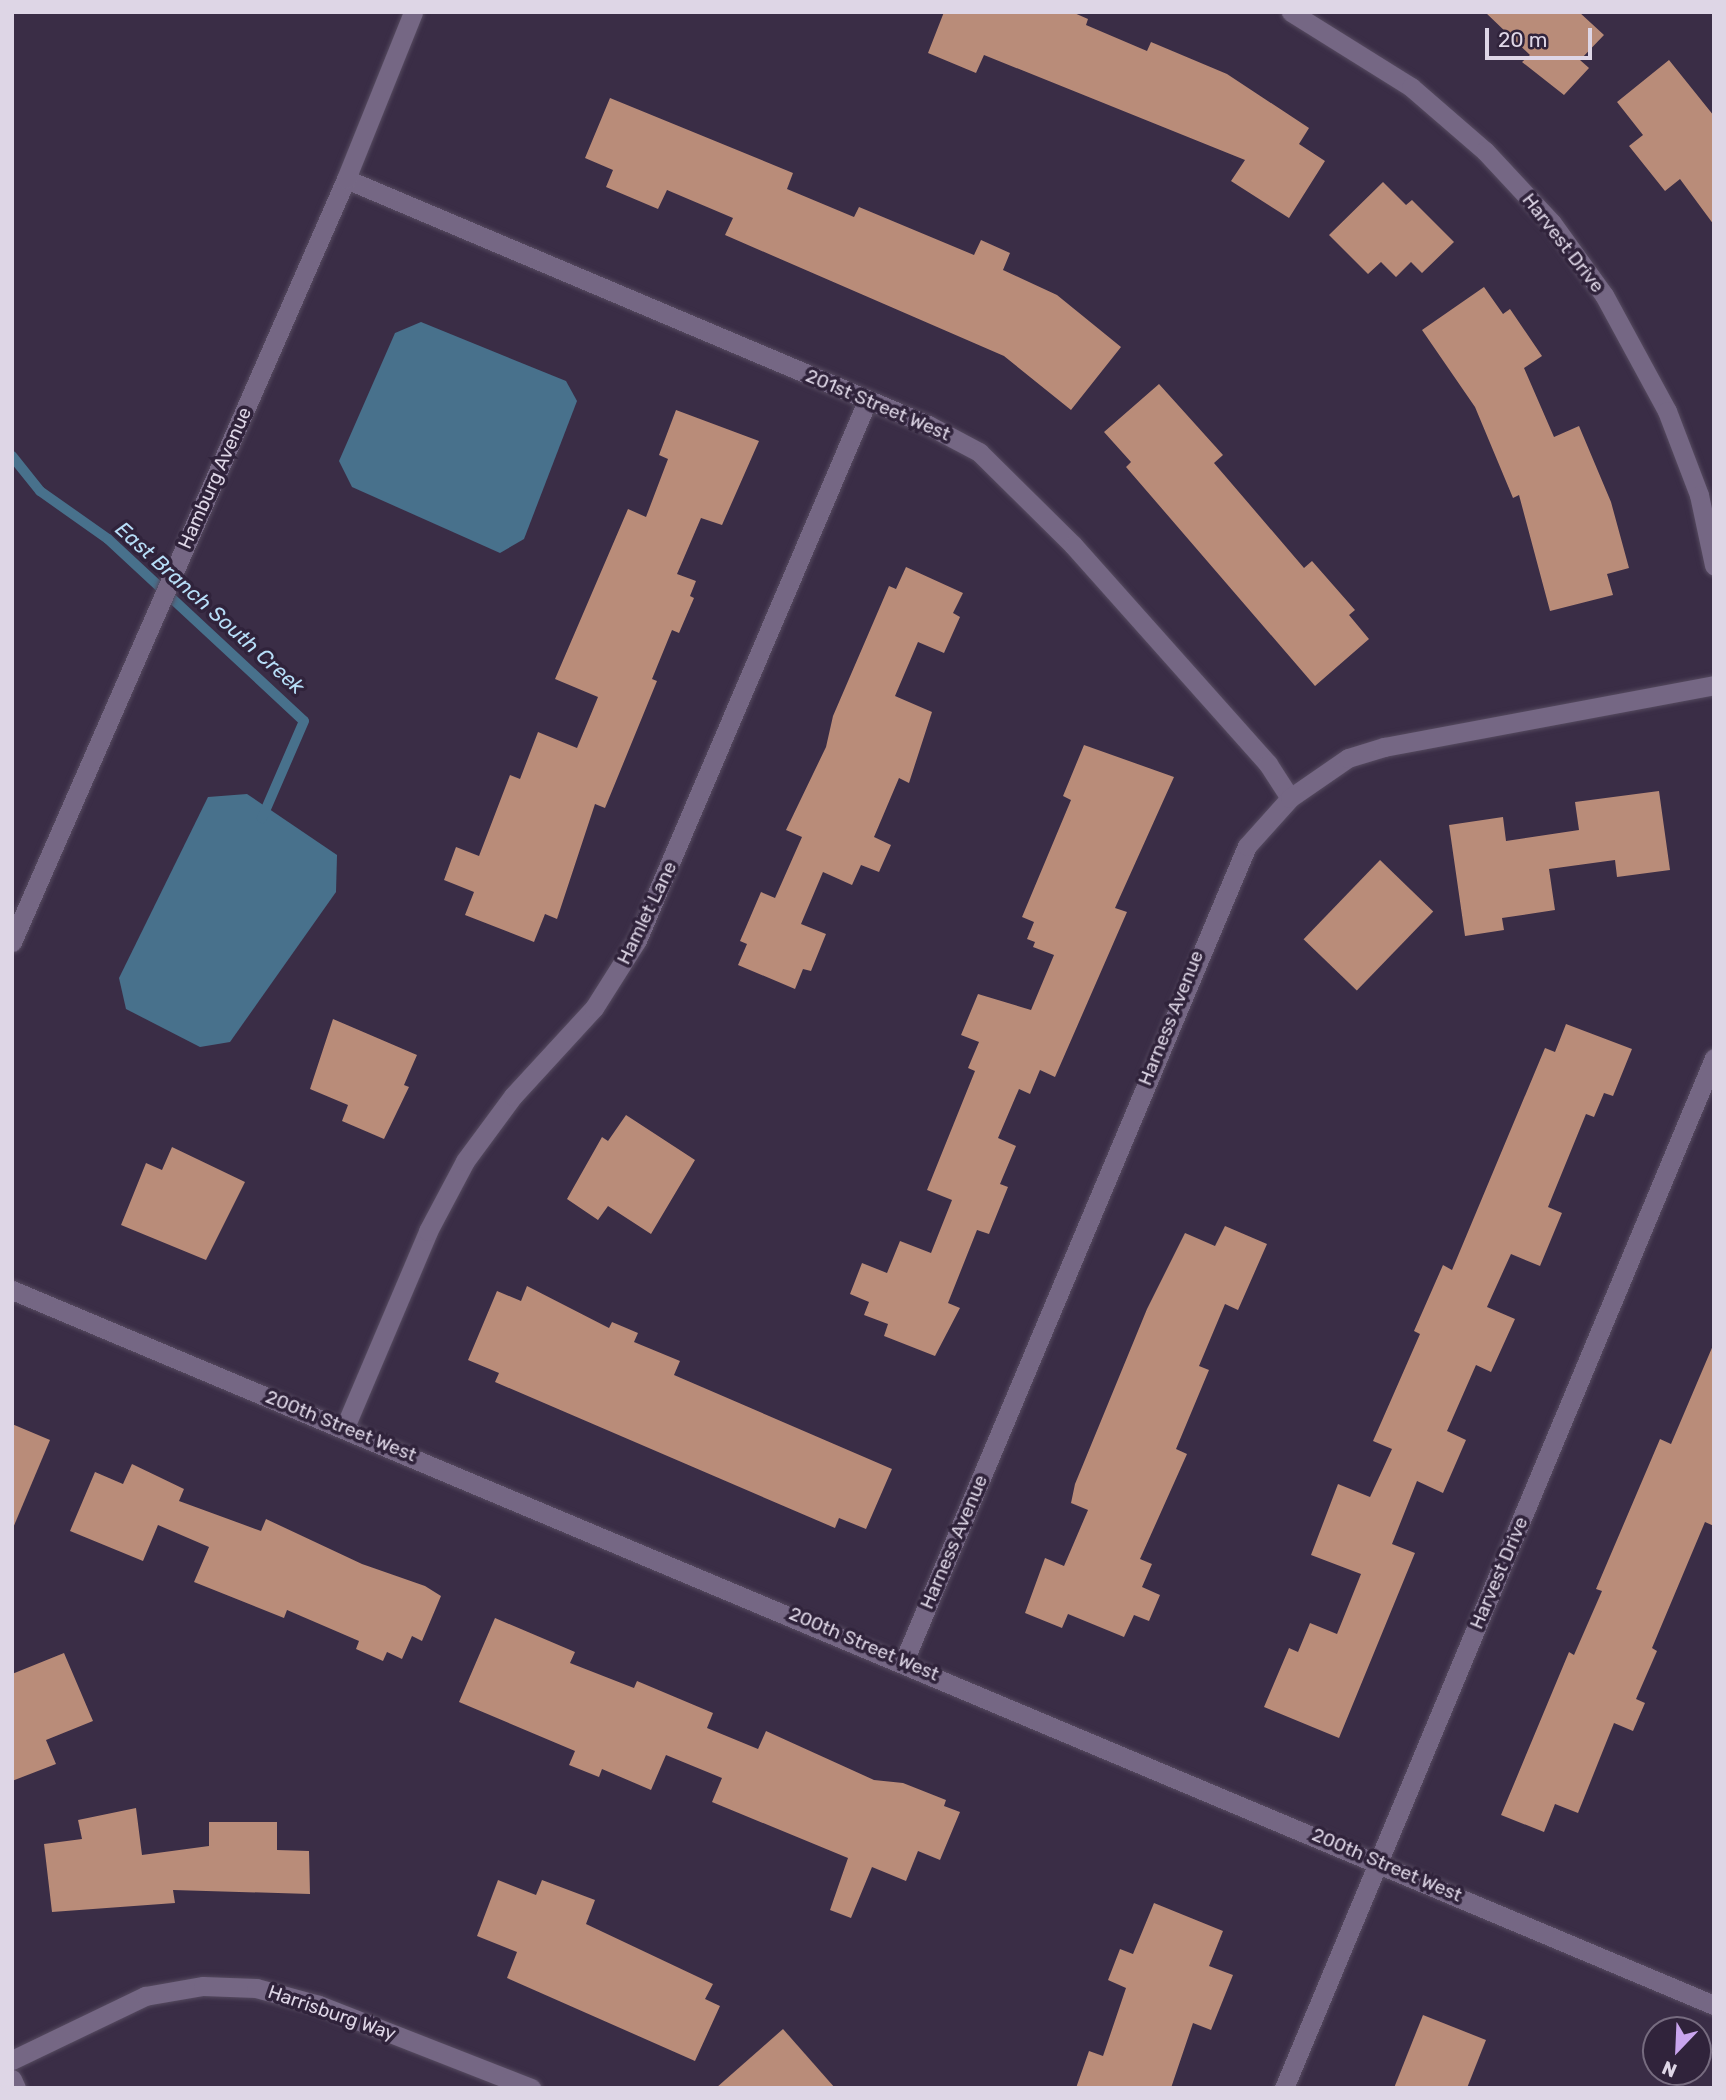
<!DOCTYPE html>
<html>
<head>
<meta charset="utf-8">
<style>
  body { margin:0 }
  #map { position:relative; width:1726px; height:2100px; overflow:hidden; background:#3a2d46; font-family:Rubik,sans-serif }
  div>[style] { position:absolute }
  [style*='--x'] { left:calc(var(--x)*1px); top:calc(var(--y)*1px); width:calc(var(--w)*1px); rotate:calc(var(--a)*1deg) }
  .water>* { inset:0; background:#48718c }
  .stream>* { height:10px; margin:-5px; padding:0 5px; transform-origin:5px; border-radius:5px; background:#48718c }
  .building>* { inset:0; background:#b98c79; transform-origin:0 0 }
  .roads { filter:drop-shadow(0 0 2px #564b60) drop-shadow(0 0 2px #564b60) }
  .minor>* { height:19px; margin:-9.5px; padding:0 9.5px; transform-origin:9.5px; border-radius:9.5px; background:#756784 }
  .tertiary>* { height:19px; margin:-9.5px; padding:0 9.5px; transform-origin:9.5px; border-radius:9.5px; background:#756784 }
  span { translate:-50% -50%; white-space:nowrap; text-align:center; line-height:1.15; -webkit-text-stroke:7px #30233b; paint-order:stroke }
  .street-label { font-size:19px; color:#ded6e6 }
  .water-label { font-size:21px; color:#b7def8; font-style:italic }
  .frame { position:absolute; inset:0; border:14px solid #ded6e6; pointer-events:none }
  .north { position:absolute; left:1642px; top:2016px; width:70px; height:70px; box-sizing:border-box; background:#30233b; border:2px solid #766b7f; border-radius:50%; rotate:203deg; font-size:19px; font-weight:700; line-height:28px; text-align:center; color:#ded6e6 }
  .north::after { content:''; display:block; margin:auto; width:24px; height:32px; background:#c9a5ee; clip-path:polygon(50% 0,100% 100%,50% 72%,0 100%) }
  .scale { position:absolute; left:1485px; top:28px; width:107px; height:32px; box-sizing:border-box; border:4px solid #ded6e6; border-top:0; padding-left:9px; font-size:21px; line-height:24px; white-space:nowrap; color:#ded6e6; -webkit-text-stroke:5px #30233b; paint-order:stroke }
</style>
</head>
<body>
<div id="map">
  <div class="water">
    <div style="clip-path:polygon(421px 322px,566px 381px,577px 401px,524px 539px,500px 553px,352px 487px,339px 461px,395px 333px)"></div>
    <div style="clip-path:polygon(247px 794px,337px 855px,336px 892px,230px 1042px,200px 1047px,126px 1009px,119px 978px,208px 797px)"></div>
  </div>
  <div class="stream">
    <div style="--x:12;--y:456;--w:45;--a:51.3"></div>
    <div style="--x:40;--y:491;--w:83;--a:35.2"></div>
    <div style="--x:108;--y:539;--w:267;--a:42.9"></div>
    <div style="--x:304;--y:721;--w:106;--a:113.4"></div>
  </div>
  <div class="building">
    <div style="clip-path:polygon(944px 12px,1072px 12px,1088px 19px,1086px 25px,1147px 51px,1151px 42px,1227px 74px,1309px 128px,1299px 144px,1325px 161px,1289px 218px,1231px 181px,1245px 160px,984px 55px,976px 73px,928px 53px)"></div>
    <div style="clip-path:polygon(1485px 12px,1579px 12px,1604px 35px,1580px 60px,1589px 68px,1564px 95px,1522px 62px,1530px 55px)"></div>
    <div style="clip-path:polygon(1669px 60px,1714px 116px,1714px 225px,1680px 179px,1665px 191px,1629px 146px,1643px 135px,1617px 102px)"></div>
    <div style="clip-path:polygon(610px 98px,793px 173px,787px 189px,854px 217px,859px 207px,974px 255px,981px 240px,1010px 253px,1003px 270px,1057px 295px,1121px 347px,1071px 410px,1004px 356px,725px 235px,733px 218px,667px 190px,658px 209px,606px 187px,613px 170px,585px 158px)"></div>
    <div style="clip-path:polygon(1383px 182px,1406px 205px,1412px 200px,1454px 242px,1422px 273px,1411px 262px,1396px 277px,1381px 262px,1368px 274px,1329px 235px)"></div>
    <div style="clip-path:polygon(1484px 287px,1503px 314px,1510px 309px,1542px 356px,1524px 368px,1554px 437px,1579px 426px,1611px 502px,1629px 568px,1607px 574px,1613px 595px,1550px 611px,1519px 495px,1513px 498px,1475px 407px,1422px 330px)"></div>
    <div style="clip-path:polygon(1159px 384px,1223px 455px,1214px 463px,1304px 568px,1312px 561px,1355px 610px,1349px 615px,1369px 639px,1315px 686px,1126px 467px,1131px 462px,1104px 432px)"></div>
    <div style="clip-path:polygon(676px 410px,759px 441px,722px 525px,701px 518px,677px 574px,696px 581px,690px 596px,694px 598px,679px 633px,672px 630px,652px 679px,657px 681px,605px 808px,595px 804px,557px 919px,545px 914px,534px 942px,465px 915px,474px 892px,444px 880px,456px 847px,479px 856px,510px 775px,520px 779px,538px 732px,577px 748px,598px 697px,555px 679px,628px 509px,646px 517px,668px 459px,659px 455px)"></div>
    <div style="clip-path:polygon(906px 567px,963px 593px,953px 613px,960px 617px,944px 653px,918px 642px,895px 696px,932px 712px,909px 783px,899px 778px,874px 837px,891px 845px,879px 872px,861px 865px,852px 885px,823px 872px,801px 924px,826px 934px,811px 971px,803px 969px,795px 989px,738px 965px,747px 944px,740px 941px,761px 892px,775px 898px,802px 837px,786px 830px,826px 747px,833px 716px,889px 586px,896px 589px)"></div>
    <div style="clip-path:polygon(1084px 745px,1174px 777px,1115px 908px,1127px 912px,1055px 1077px,1040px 1070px,1030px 1094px,1019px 1089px,998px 1138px,1016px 1146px,1000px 1184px,1008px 1187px,989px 1234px,977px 1230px,948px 1303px,960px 1308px,935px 1356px,884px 1336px,888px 1324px,864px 1315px,869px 1302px,850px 1294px,862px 1263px,887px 1273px,900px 1241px,931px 1253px,952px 1200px,927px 1190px,975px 1071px,968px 1068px,979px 1042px,961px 1035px,978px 994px,1031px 1010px,1054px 955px,1033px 947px,1035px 942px,1027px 939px,1034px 922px,1022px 917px,1071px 800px,1063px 796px)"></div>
    <div style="clip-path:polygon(1659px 791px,1670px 870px,1617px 877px,1615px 860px,1549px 869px,1555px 910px,1502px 918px,1504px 930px,1465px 936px,1449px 825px,1503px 817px,1506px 841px,1579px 830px,1575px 802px)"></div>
    <div style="left:1380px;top:860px;width:74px;height:110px;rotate:44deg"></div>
    <div style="clip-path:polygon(333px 1019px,417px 1055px,404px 1085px,409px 1087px,384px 1139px,342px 1121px,348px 1105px,310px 1089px)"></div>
    <div style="clip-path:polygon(1566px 1024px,1632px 1049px,1613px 1096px,1604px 1093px,1594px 1117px,1586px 1114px,1548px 1207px,1562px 1213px,1540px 1266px,1511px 1254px,1487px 1307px,1515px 1319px,1491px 1372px,1476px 1365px,1447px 1431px,1466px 1440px,1443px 1493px,1417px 1481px,1392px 1544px,1415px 1553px,1339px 1738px,1264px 1707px,1289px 1648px,1298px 1652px,1310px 1623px,1337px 1634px,1361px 1574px,1311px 1555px,1338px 1484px,1370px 1497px,1392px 1449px,1373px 1441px,1420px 1334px,1414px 1331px,1443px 1265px,1452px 1270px,1545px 1048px,1555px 1052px)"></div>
    <div style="clip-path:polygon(626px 1115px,695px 1160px,651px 1234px,608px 1206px,598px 1220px,567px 1199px,602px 1137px,608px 1141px)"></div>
    <div style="clip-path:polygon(172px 1147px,245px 1182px,206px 1260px,121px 1225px,146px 1163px,162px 1170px)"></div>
    <div style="clip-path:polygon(1225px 1226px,1267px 1244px,1238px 1310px,1225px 1304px,1199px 1366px,1209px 1370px,1176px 1449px,1187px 1454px,1140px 1559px,1152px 1564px,1142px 1587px,1160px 1595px,1149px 1621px,1134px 1615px,1124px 1637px,1068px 1614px,1062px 1628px,1025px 1613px,1045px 1558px,1064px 1566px,1088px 1510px,1071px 1503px,1075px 1484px,1147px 1309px,1185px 1233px,1215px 1246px)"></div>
    <div style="clip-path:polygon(527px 1286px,609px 1328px,612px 1322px,638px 1333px,634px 1342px,680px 1361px,674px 1375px,892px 1469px,866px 1529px,839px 1518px,835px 1528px,495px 1382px,499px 1373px,468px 1360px,497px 1291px,521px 1301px)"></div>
    <div style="clip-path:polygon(1714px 1343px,1714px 1526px,1705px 1522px,1652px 1648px,1657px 1651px,1636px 1699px,1645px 1703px,1633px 1731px,1614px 1723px,1578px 1813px,1555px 1804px,1544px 1832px,1501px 1815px,1569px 1652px,1574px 1655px,1602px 1591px,1596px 1589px,1660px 1439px,1671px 1444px)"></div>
    <div style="clip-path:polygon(12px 1424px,50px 1440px,13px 1528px,12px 1528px)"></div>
    <div style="clip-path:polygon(132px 1464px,184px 1489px,179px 1501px,261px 1531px,266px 1519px,362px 1564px,425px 1586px,441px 1596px,422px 1641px,412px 1636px,402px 1659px,387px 1652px,383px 1661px,356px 1649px,359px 1641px,287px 1610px,284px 1618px,194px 1582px,209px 1547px,158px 1525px,143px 1561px,70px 1531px,95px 1472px,123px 1484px)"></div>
    <div style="clip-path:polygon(495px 1618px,575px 1652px,570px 1663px,634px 1688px,637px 1681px,713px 1713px,707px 1728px,758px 1749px,766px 1731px,874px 1780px,903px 1783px,946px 1800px,944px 1806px,960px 1812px,940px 1860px,918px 1851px,906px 1881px,872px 1867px,851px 1918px,830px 1910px,848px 1858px,712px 1802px,722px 1778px,666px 1755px,651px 1790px,602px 1769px,599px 1777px,569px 1765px,575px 1751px,459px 1702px)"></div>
    <div style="clip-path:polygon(64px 1653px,93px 1721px,46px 1740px,56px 1764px,12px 1781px,12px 1674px)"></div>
    <div style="clip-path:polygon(136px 1808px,142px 1855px,209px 1846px,209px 1822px,277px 1822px,277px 1850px,309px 1851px,310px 1894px,173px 1890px,175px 1903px,52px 1912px,44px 1844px,82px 1839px,78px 1820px)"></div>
    <div style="clip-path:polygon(498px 1880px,536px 1895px,542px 1880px,595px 1900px,586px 1924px,713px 1984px,705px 1999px,720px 2006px,695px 2061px,507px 1978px,517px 1952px,477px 1936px)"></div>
    <div style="clip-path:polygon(1154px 1903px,1223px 1931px,1209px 1966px,1233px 1975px,1211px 2030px,1193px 2023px,1171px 2088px,1076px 2088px,1089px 2051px,1103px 2056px,1126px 1988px,1108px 1980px,1120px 1949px,1133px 1954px)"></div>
    <div style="clip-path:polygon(1423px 2015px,1486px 2040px,1467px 2088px,1394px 2088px)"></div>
    <div style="clip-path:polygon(783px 2029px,835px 2088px,716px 2088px)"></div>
  </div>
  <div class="roads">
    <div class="minor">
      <div style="--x:1291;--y:12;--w:142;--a:32"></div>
      <div style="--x:1411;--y:87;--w:98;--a:40.9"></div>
      <div style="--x:1485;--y:151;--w:98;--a:47.1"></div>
      <div style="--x:1552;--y:223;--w:89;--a:54.2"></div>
      <div style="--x:1604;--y:295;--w:132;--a:61.5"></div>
      <div style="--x:1667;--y:411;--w:90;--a:69.1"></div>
      <div style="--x:1699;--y:495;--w:72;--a:77.9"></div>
      <div style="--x:346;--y:179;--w:632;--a:22.91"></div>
      <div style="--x:928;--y:425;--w:58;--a:27.9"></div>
      <div style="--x:979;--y:452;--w:132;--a:44.7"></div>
      <div style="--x:1073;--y:545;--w:293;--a:48.3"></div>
      <div style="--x:1268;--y:764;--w:40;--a:57.1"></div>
      <div style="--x:345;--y:1427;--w:213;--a:-67"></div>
      <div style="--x:428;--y:1231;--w:79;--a:-62.1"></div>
      <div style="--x:465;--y:1161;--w:81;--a:-53.6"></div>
      <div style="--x:513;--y:1096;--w:120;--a:-47.4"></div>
      <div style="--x:594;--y:1008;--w:80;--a:-57.7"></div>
      <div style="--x:637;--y:940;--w:588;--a:-66.88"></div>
      <div style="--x:904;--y:1661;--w:884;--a:-67.18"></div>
      <div style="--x:1247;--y:846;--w:64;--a:-48.1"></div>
      <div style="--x:1290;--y:798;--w:70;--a:-34.6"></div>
      <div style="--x:1348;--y:758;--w:38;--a:-17"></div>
      <div style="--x:1384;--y:747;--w:336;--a:-10.6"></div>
      <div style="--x:12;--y:2060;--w:148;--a:-25.7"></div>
      <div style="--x:145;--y:1996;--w:59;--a:-9.8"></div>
      <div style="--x:203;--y:1986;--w:53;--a:2.2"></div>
      <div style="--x:256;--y:1988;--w:65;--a:15.1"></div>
      <div style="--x:319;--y:2005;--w:228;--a:21.4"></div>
      <div style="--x:12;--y:2079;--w:10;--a:66"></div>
      <div style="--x:1284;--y:2088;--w:1116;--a:-67.34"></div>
    </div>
    <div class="tertiary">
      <div style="--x:12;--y:942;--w:833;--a:-66.36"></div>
      <div style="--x:346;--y:179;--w:180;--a:-68.1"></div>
      <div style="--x:12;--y:1290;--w:1846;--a:22.79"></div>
    </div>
  </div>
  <div class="street-label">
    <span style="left:1563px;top:243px;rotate:52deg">Harvest Drive</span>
    <span style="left:878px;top:405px;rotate:23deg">201st Street West</span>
    <span style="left:215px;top:478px;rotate:-66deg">Hamburg Avenue</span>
    <span style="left:647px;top:913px;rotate:-64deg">Hamlet Lane</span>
    <span style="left:1171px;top:1018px;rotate:-68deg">Harness Avenue</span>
    <span style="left:341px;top:1426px;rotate:22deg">200th Street West</span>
    <span style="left:954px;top:1542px;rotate:-67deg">Harness Avenue</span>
    <span style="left:1499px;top:1573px;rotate:-67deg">Harvest Drive</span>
    <span style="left:864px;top:1644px;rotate:23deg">200th Street West</span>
    <span style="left:1387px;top:1865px;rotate:23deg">200th Street West</span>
    <span style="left:332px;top:2013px;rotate:19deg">Harrisburg Way</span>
  </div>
  <div class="water-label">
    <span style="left:210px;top:608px;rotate:42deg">East Branch South Creek</span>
  </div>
  <div class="frame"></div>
  <div class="north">N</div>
  <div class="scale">20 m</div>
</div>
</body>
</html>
